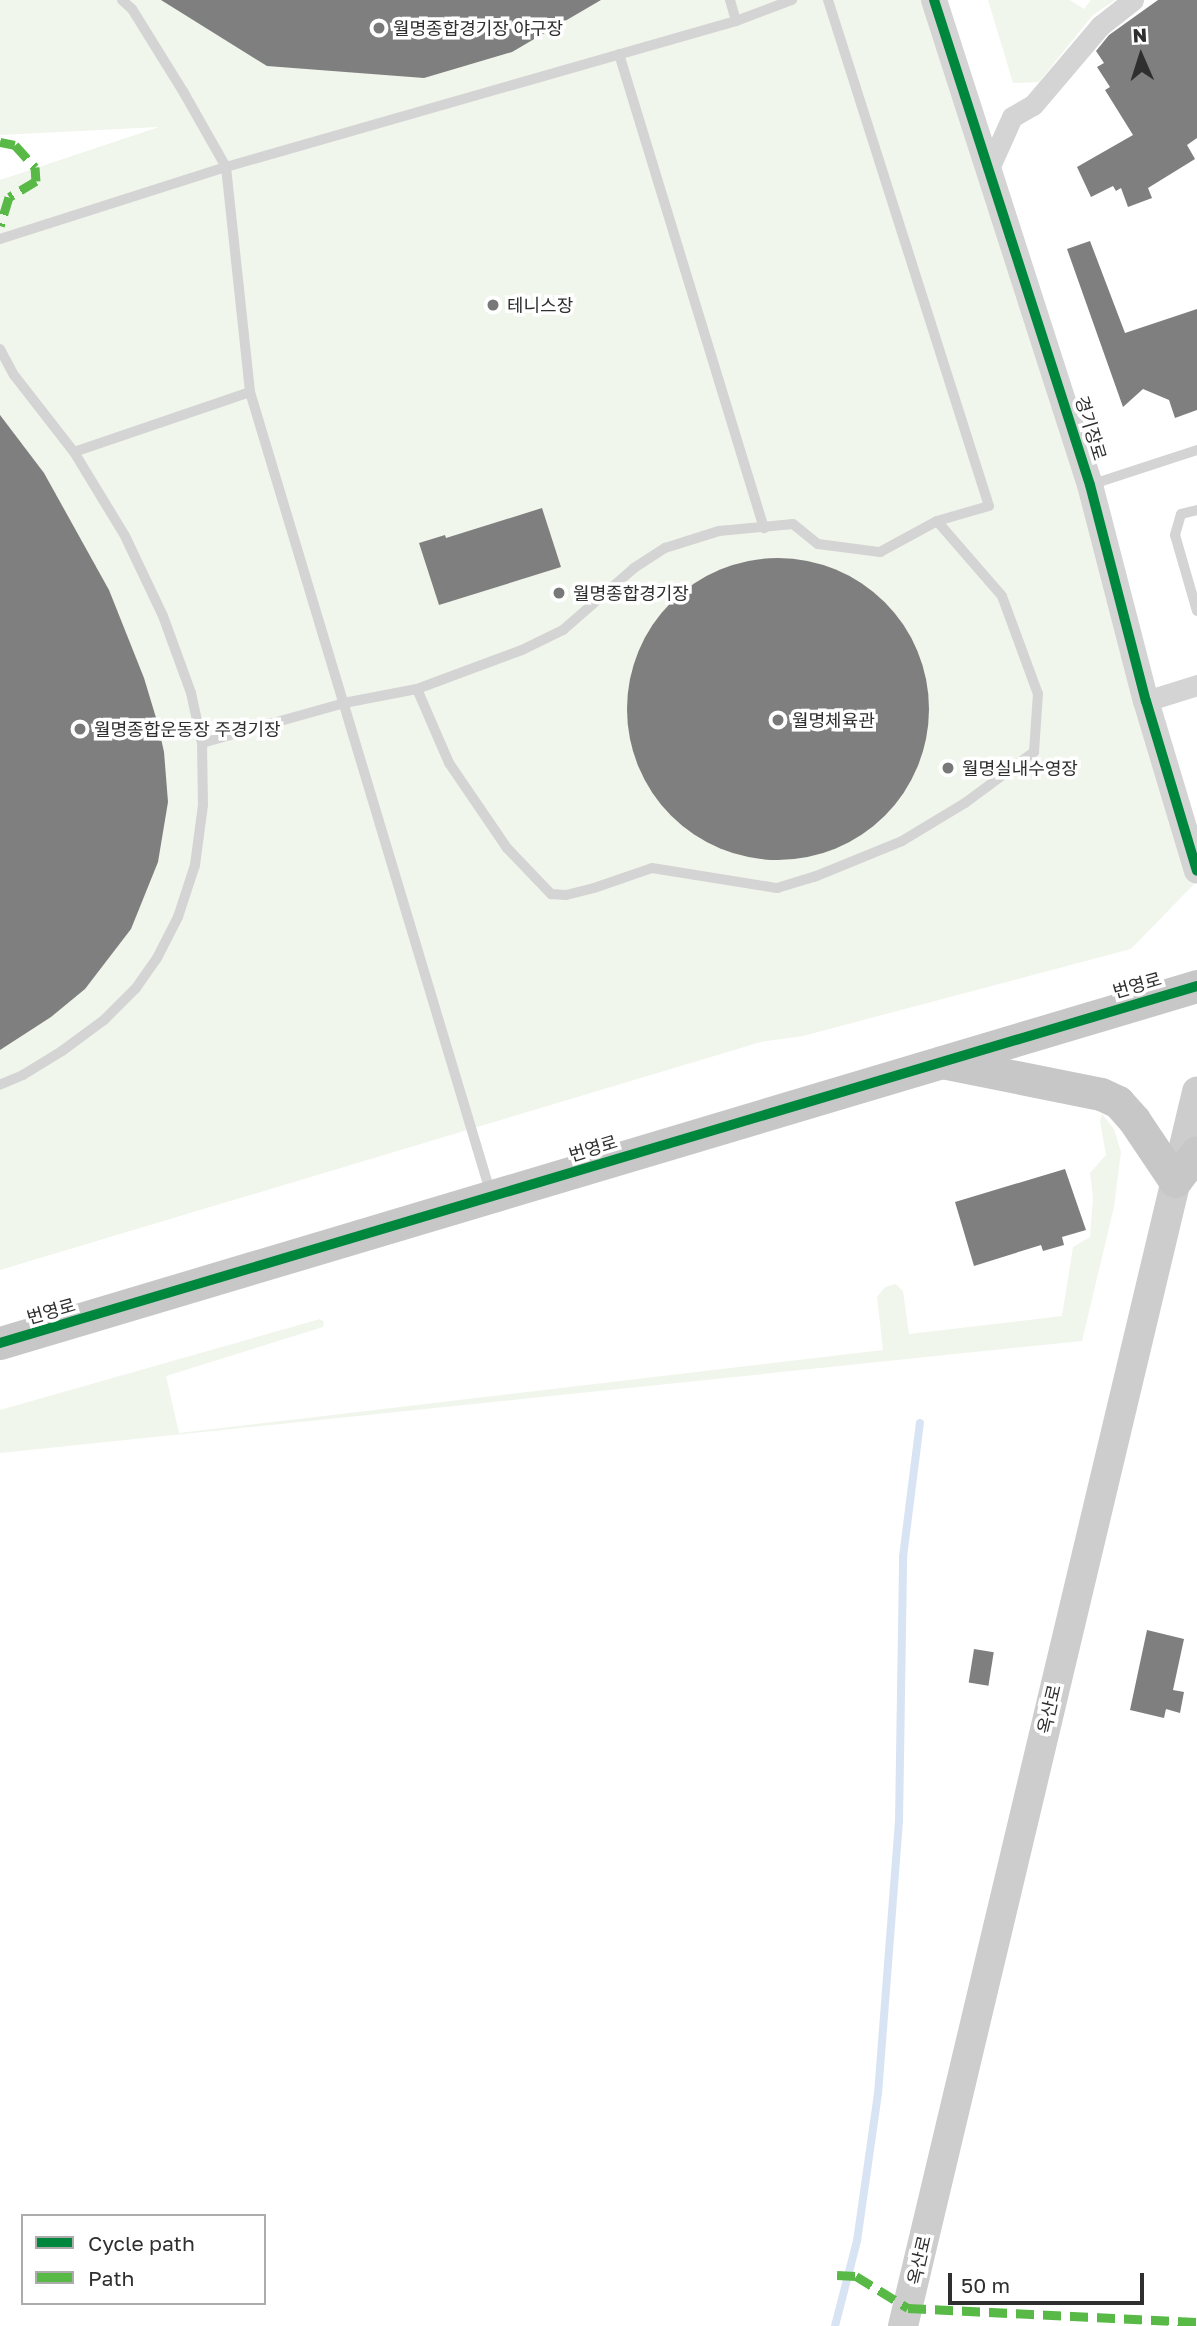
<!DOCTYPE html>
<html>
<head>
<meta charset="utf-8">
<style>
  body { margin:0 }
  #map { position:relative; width:1197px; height:2326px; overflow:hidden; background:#fff; font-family:"Golos Text","Noto Sans KR",sans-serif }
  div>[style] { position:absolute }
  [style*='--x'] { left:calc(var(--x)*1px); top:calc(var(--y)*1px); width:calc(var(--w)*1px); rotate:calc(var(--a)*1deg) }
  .green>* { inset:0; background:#f0f6ec }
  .stream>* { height:8px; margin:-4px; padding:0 4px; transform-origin:4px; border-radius:4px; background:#d8e4f4 }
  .building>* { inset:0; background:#7f7f7f; transform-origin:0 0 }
  .round { border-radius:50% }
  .service>* { height:10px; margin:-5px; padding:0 5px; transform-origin:5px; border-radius:5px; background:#d4d4d4 }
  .minor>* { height:21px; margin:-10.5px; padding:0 10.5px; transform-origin:10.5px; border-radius:10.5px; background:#d4d4d4 }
  .tertiary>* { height:26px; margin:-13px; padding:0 13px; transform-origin:13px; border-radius:13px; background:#d4d4d4 }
  .secondary>* { height:30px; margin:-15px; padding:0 15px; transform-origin:15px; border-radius:15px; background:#cdcdcd }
  .primary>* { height:33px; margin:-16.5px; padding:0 16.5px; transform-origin:16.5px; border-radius:16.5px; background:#c7c7c7 }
  .quiet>* { height:9px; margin-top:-4.5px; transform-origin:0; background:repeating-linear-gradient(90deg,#58b947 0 18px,transparent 0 27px) }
  .cycleway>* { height:10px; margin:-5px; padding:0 5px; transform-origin:5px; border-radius:5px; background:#00873e }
  .dots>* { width:19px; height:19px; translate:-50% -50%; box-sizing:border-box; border:4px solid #fff; border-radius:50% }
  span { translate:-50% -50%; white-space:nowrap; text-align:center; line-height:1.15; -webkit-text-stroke:7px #fff; paint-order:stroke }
  .poi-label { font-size:18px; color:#2f2f2f }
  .left { translate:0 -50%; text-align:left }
  .street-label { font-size:18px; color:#2f2f2f }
  .legend { position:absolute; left:21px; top:2214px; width:245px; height:91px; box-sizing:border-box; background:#fff; border:2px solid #acacac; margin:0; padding:9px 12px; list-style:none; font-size:21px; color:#2f2f2f }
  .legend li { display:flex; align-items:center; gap:14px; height:35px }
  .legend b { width:35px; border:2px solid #acacac }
  .north { position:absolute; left:1106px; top:21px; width:70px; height:70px; -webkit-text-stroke:5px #fff; paint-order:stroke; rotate:357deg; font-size:19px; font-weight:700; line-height:28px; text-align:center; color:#2f2f2f }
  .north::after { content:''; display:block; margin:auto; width:24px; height:32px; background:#2f2f2f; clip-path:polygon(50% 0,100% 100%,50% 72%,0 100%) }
  .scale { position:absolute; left:948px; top:2273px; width:196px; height:32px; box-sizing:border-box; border:4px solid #2f2f2f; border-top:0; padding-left:9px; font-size:21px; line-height:24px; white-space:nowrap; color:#2f2f2f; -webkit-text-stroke:5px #fff; paint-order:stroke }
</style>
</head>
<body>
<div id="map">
  <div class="green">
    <div style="clip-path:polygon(0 0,934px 0,1197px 881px,1131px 949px,803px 1036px,761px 1042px,0 1270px,0 180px,159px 127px,0 135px)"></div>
    <div style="clip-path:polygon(988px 0,1070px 0,1084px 9px,1091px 0,1115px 0,1092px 16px,1039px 82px,1013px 83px)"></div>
    <div style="clip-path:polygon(1102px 1114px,1114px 1129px,1121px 1152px,1114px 1207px,1082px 1341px,0 1453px,0 1410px,320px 1319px,324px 1322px,323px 1327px,166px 1376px,179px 1433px,883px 1350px,877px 1297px,885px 1287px,896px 1284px,903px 1291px,909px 1334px,1062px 1316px,1073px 1247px,1090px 1237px,1093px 1197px,1090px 1173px,1106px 1155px,1100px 1121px)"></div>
  </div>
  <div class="stream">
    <div style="--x:835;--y:2326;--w:88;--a:-75.5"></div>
    <div style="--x:857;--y:2241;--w:148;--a:-81.9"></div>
    <div style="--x:878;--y:2094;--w:274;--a:-85.6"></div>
    <div style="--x:899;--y:1821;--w:264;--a:-89.1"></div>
    <div style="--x:903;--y:1557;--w:135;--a:-82.8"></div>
  </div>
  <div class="building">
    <div style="clip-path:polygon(161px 0,601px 0,512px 52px,424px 78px,267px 66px)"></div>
    <div style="clip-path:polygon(1158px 0,1197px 0,1197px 138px,1187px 145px,1195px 159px,1148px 188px,1152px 198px,1128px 207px,1121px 188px,1116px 191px,1113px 186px,1091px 197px,1077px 167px,1133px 135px,1105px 90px,1110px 87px,1097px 67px,1104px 63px,1096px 51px,1109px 35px)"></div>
    <div style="clip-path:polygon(1090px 241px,1125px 333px,1197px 309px,1197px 410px,1175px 418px,1169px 400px,1143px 389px,1123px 407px,1067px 249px)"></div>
    <div style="clip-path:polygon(0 415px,44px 473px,109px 590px,144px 678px,157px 721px,164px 752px,168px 802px,158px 862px,131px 929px,85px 989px,51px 1017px,0 1050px)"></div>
    <div style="clip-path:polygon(542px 508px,561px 567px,439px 605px,419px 543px,445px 535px,446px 538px)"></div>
    <div class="round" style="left:627px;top:558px;width:302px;height:302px"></div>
    <div style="clip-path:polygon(1065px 1169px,1086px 1230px,1062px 1237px,1064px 1245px,1043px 1251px,1041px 1245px,974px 1266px,955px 1202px)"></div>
    <div style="clip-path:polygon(1147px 1630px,1184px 1639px,1173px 1690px,1184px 1692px,1180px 1713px,1166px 1709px,1164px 1718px,1130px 1710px)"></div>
    <div style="left:974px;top:1649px;width:20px;height:34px;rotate:9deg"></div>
  </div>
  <div class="service">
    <div style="--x:122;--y:0;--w:13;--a:42"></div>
    <div style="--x:132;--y:9;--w:99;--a:58.2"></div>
    <div style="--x:184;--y:93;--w:85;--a:60.4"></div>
    <div style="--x:226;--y:167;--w:226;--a:83.9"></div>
    <div style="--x:250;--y:392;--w:834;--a:73.28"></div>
    <div style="--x:730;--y:0;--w:22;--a:74"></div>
    <div style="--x:619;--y:54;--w:496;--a:73"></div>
    <div style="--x:0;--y:239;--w:237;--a:-17.7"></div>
    <div style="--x:226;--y:167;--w:530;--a:-15.98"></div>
    <div style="--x:736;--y:21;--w:60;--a:-20.6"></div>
    <div style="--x:0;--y:349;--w:30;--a:62"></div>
    <div style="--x:14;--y:375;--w:98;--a:52.1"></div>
    <div style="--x:74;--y:452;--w:98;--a:58.7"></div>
    <div style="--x:125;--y:536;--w:89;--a:64.6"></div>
    <div style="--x:163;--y:616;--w:82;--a:70"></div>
    <div style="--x:191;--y:693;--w:51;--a:77.6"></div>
    <div style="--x:202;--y:743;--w:62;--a:89.1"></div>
    <div style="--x:203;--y:805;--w:61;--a:97.6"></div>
    <div style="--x:195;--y:865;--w:55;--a:108.1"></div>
    <div style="--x:178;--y:917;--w:46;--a:117.1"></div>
    <div style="--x:157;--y:958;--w:38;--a:125"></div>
    <div style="--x:135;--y:989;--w:44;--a:135"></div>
    <div style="--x:104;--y:1020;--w:52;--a:143.6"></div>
    <div style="--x:62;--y:1051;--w:46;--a:148.4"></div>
    <div style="--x:23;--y:1075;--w:25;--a:157"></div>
    <div style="--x:74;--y:452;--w:186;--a:-18.8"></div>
    <div style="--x:1090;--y:485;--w:113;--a:-18.1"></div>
    <div style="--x:1197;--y:510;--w:16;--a:166"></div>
    <div style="--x:1181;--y:514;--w:22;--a:106"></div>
    <div style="--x:1175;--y:535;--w:79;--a:73.9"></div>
    <div style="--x:417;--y:689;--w:81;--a:66.6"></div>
    <div style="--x:449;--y:763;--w:103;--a:55.7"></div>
    <div style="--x:507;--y:848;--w:64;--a:46.3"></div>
    <div style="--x:551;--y:894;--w:15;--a:4"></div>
    <div style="--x:566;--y:895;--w:29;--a:-14"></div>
    <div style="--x:594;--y:888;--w:61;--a:-19"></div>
    <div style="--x:652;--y:868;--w:127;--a:9.1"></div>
    <div style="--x:777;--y:888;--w:39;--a:-17"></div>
    <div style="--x:814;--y:877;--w:95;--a:-22.2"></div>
    <div style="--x:902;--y:841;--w:74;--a:-31.1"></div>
    <div style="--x:965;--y:803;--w:86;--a:-36.5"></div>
    <div style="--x:1034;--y:752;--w:58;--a:-86.1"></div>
    <div style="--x:1038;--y:694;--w:104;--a:-110.2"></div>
    <div style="--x:1002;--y:596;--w:99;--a:-130.9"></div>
    <div style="--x:202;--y:743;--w:148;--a:-15.7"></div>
    <div style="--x:344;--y:703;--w:74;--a:-10.9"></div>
    <div style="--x:417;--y:689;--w:112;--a:-20.4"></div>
    <div style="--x:522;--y:650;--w:46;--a:-26"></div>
    <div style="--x:563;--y:630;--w:94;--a:-41.1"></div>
    <div style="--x:634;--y:568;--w:37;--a:-33"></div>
    <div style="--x:665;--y:548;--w:57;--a:-17.5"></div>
    <div style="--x:719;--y:531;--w:74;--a:-5.4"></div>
    <div style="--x:793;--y:524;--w:32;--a:39"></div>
    <div style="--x:818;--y:544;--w:63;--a:7.4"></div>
    <div style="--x:880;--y:552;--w:65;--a:-28.5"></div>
    <div style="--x:937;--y:521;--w:54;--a:-16.1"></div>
    <div style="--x:989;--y:506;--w:531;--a:-107.65"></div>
  </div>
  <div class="minor">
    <div style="--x:990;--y:166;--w:54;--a:-65.8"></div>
    <div style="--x:1012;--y:117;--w:24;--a:-30"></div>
    <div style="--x:1033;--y:105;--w:104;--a:-49.7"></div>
    <div style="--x:1100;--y:26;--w:42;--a:-38.2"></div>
    <div style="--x:1146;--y:701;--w:53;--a:-17.4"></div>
  </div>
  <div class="tertiary">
    <div style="--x:934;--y:0;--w:509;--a:72.17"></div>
    <div style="--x:1090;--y:485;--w:223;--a:75.5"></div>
    <div style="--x:1146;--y:701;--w:177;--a:73.3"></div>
  </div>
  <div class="secondary">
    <div style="--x:903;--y:2326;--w:1269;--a:-76.6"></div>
  </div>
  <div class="primary">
    <div style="--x:942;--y:1062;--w:162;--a:11.4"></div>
    <div style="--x:1101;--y:1094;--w:19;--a:25"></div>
    <div style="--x:1118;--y:1102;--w:24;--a:48"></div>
    <div style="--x:1134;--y:1120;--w:73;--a:56.1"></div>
    <div style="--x:1175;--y:1181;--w:36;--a:-53"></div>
    <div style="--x:0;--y:1343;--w:1249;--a:-16.61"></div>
  </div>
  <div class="quiet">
    <div style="--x:0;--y:142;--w:15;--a:11"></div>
    <div style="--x:15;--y:145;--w:30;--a:48"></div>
    <div style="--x:35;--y:167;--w:14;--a:86"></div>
    <div style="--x:36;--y:181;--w:31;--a:149"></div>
    <div style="--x:9;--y:197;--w:30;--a:107"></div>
    <div style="--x:837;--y:2275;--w:19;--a:3"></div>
    <div style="--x:856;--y:2276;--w:61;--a:31.6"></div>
    <div style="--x:908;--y:2308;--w:289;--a:2.8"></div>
  </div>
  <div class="cycleway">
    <div style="--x:934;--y:0;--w:509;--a:72.17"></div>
    <div style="--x:1090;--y:485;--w:223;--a:75.5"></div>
    <div style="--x:1146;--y:701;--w:177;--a:73.3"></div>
    <div style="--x:0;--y:1343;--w:1249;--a:-16.61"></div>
  </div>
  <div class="dots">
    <div style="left:379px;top:28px;background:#787878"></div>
    <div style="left:493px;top:305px;background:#787878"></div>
    <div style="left:559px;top:593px;background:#787878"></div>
    <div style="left:778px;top:720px;background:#787878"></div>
    <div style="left:80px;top:729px;background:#787878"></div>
    <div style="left:948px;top:768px;background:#787878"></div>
  </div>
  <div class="poi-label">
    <span class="left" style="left:393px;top:28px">월명종합경기장 야구장</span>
    <span class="left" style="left:507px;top:305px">테니스장</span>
    <span class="left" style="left:573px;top:593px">월명종합경기장</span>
    <span class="left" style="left:792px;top:720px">월명체육관</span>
    <span class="left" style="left:94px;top:729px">월명종합운동장 주경기장</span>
    <span class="left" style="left:962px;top:768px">월명실내수영장</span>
  </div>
  <div class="street-label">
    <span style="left:1091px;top:428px;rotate:73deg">경기장로</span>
    <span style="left:1137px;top:985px;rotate:-16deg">번영로</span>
    <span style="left:593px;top:1148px;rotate:-17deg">번영로</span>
    <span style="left:51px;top:1311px;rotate:-16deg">번영로</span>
    <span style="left:1049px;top:1709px;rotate:-77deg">옥산로</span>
    <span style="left:919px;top:2260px;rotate:-77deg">옥산로</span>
  </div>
  <ul class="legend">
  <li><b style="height:9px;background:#00873e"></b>Cycle path</li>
  <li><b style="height:9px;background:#58b947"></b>Path</li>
  </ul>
  <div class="north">N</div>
  <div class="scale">50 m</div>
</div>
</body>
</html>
